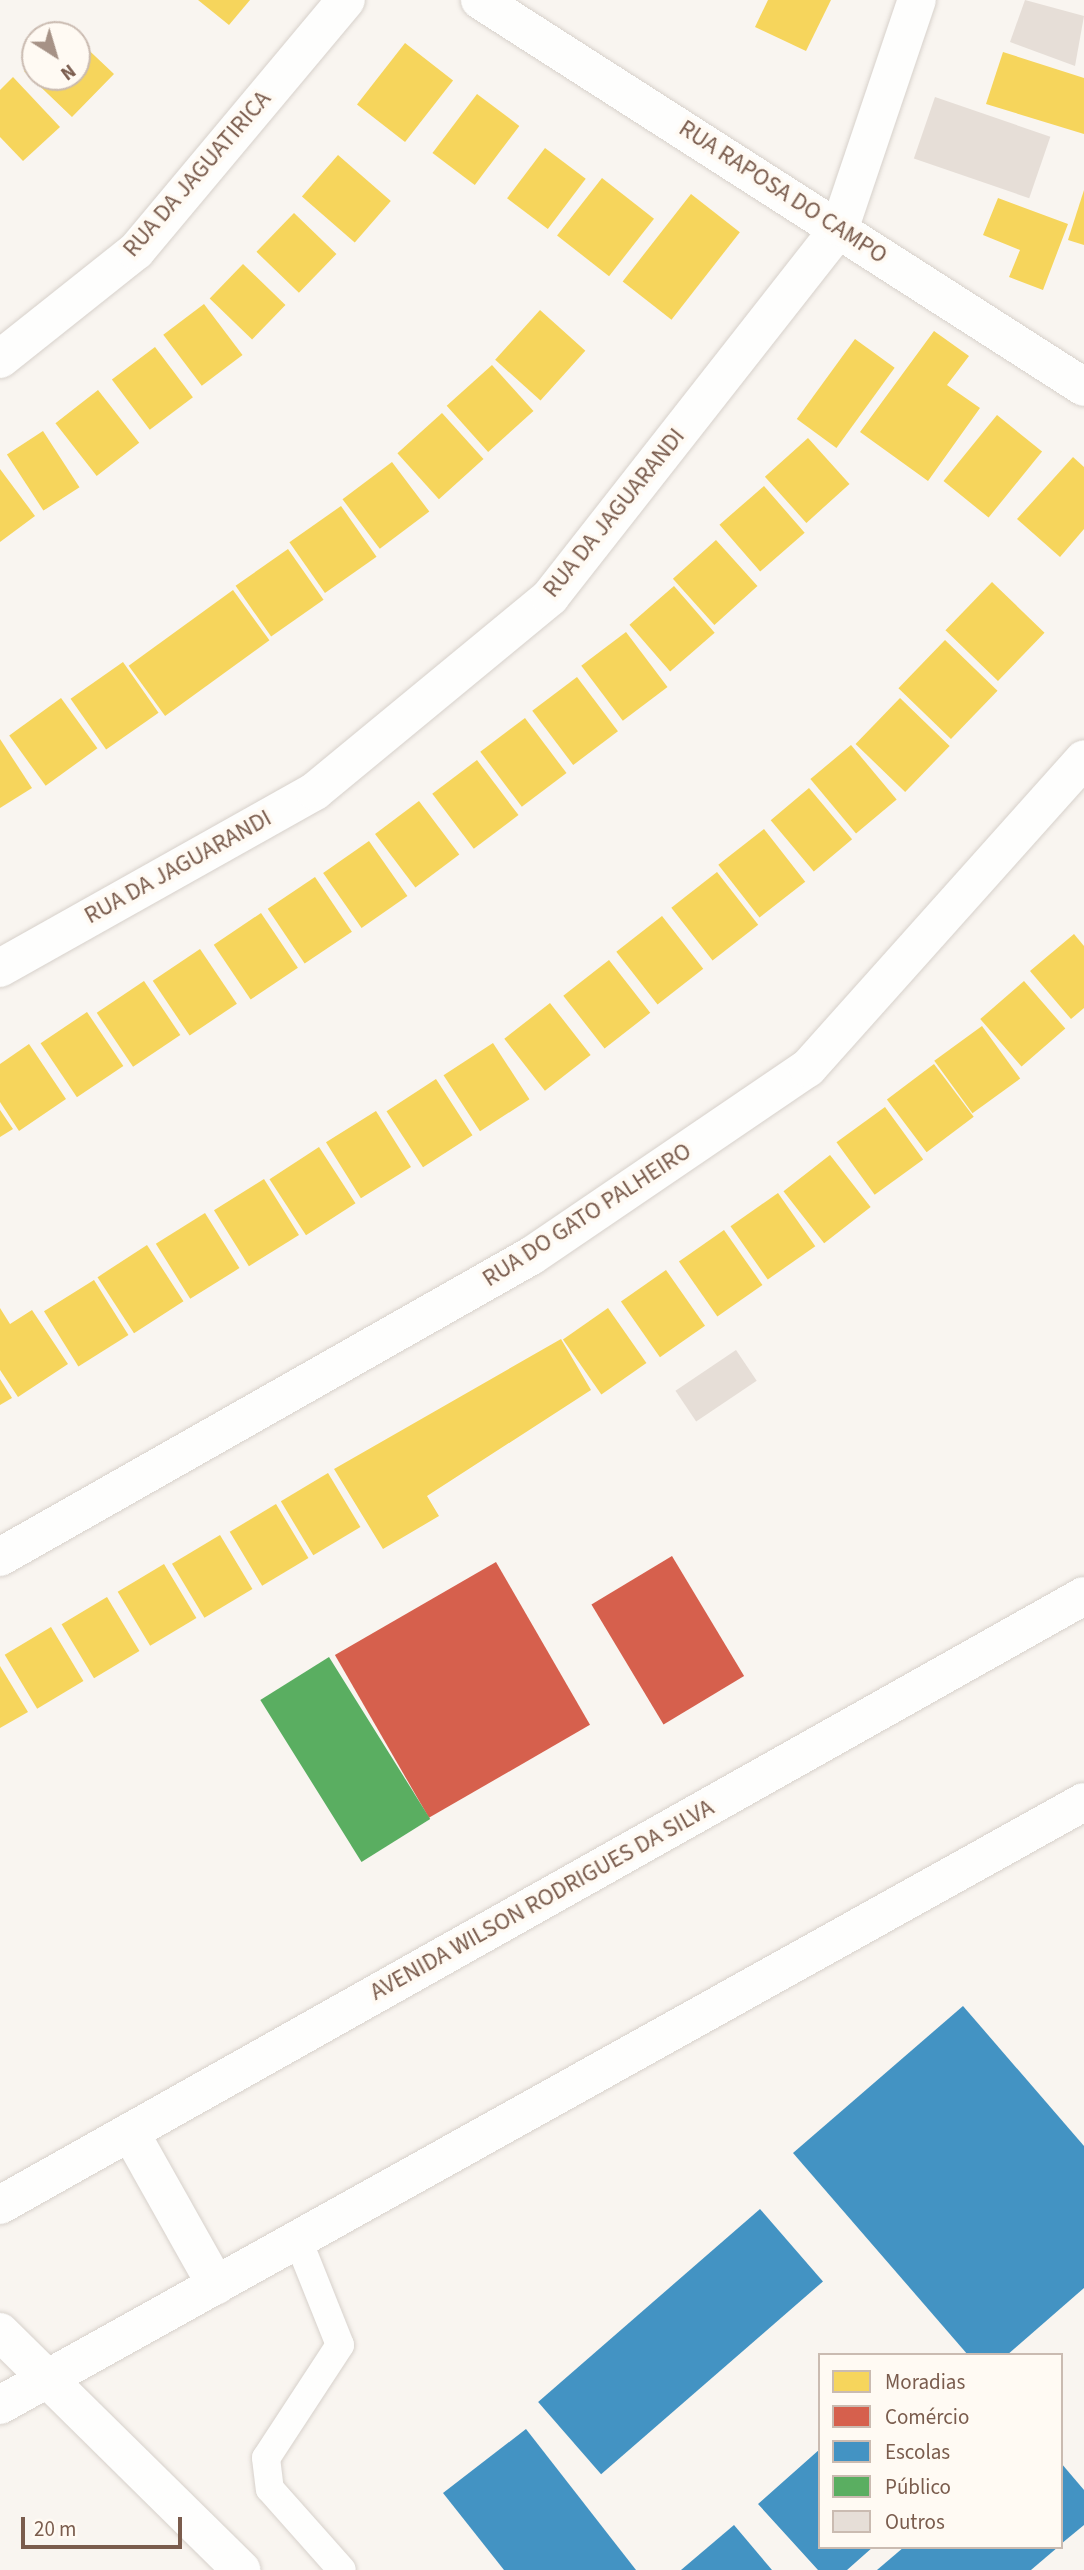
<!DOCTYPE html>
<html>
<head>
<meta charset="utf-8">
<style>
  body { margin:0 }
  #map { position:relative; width:1084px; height:2570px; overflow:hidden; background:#f9f5f0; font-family:"Source Sans 3",sans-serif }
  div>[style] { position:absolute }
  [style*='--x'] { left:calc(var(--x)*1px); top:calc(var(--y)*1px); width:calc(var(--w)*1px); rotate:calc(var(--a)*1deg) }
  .homes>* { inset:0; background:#f6d55c; transform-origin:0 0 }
  .shops>* { inset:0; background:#d6604d; transform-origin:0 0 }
  .schools>* { inset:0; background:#4393c3; transform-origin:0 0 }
  .public>* { inset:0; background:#5aae61; transform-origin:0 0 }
  .building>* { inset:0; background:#e6ded7; transform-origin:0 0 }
  .roads { filter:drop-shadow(0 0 2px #d7d1cb) drop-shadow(0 0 2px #d7d1cb) }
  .lane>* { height:28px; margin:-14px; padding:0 14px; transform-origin:14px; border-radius:14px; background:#fefefd }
  .street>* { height:38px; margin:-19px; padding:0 19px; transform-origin:19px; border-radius:19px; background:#fefefd }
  span { translate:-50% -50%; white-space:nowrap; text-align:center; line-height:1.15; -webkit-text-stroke:7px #fffaf3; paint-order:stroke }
  .street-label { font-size:24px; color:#7a5c4d }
  .legend { position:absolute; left:818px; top:2353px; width:245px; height:196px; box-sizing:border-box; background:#fffaf3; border:2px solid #cabbb1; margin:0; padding:9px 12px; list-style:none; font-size:21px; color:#7a5c4d }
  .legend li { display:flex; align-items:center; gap:14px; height:35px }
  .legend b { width:35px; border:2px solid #cabbb1 }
  .north { position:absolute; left:21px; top:21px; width:70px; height:70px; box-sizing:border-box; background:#fffaf3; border:2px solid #cabbb1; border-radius:50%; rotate:143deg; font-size:19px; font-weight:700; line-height:28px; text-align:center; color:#7a5c4d }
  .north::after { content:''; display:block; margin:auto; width:24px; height:32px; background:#a69286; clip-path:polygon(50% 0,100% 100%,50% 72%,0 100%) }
  .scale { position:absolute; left:21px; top:2517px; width:161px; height:32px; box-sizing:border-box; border:4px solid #7a5c4d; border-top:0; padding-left:9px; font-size:21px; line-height:24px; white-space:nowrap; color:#7a5c4d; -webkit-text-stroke:5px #fffaf3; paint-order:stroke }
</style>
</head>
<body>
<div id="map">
  <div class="homes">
    <div style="clip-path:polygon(198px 0,250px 0,229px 25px)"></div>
    <div style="clip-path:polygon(768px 0,831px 0,806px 51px,755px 27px)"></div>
    <div style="clip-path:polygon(77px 39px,114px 74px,72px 117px,24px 71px,35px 60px,35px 77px,77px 77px)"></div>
    <div style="left:405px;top:43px;width:61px;height:78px;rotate:38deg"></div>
    <div style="clip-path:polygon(1003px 52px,1084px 78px,1084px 134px,986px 104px)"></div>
    <div style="clip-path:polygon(13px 77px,60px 127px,23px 161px,0 137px,0 90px)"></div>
    <div style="left:477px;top:94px;width:53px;height:74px;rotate:37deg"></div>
    <div style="left:545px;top:148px;width:51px;height:63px;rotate:37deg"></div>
    <div style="left:338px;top:155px;width:70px;height:55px;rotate:41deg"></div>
    <div style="left:602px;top:178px;width:66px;height:73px;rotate:38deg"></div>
    <div style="clip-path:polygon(1084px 190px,1084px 245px,1068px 240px)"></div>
    <div style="left:691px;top:194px;width:62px;height:111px;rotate:38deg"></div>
    <div style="clip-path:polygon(998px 198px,1068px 224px,1043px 290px,1009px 277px,1020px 250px,983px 235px)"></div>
    <div style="left:294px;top:213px;width:59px;height:54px;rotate:44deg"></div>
    <div style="left:243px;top:264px;width:59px;height:48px;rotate:44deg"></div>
    <div style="left:204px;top:304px;width:64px;height:51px;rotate:53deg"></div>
    <div style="left:540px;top:310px;width:61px;height:67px;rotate:42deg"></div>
    <div style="clip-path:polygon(934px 331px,969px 356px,947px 385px,980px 408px,928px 481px,860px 432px)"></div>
    <div style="left:855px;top:339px;width:49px;height:99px;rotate:36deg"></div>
    <div style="left:155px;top:347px;width:63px;height:54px;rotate:53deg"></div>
    <div style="left:492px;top:365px;width:62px;height:61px;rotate:48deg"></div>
    <div style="left:98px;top:390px;width:67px;height:54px;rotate:52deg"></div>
    <div style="left:442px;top:413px;width:62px;height:60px;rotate:48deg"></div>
    <div style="left:997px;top:415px;width:58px;height:85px;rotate:39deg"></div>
    <div style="left:43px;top:431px;width:67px;height:43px;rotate:57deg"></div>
    <div style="left:808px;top:438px;width:62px;height:58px;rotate:48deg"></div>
    <div style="clip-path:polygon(1073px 457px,1084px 467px,1084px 529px,1060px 557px,1017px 519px)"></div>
    <div style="left:392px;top:462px;width:62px;height:62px;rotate:53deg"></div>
    <div style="clip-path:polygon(0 469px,35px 516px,0 542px)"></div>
    <div style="left:764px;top:486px;width:62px;height:59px;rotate:49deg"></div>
    <div style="left:341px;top:506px;width:62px;height:63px;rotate:55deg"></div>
    <div style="left:716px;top:540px;width:62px;height:58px;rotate:48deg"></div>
    <div style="left:288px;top:549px;width:62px;height:64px;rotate:55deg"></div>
    <div style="left:992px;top:582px;width:73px;height:67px;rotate:44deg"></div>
    <div style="left:674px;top:586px;width:62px;height:59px;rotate:49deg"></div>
    <div style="left:233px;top:590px;width:62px;height:129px;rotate:54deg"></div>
    <div style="left:626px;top:632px;width:69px;height:56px;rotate:53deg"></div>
    <div style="left:945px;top:640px;width:73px;height:67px;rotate:44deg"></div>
    <div style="left:123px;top:662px;width:62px;height:64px;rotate:55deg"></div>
    <div style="left:577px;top:677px;width:68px;height:56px;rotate:53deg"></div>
    <div style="left:61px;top:698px;width:62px;height:64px;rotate:54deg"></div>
    <div style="left:900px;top:698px;width:69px;height:64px;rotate:44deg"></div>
    <div style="left:525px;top:718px;width:69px;height:56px;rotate:53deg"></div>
    <div style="clip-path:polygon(0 739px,32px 788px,0 808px)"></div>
    <div style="left:851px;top:745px;width:71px;height:53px;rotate:50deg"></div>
    <div style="left:477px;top:760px;width:69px;height:56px;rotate:53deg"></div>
    <div style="left:809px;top:788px;width:67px;height:50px;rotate:50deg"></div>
    <div style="left:419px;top:801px;width:67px;height:55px;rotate:53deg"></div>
    <div style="left:764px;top:829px;width:67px;height:58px;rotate:52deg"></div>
    <div style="left:369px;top:841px;width:67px;height:56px;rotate:55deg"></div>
    <div style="left:717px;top:872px;width:67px;height:58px;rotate:52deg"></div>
    <div style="left:315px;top:877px;width:66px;height:57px;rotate:56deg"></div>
    <div style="left:261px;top:913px;width:66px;height:57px;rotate:56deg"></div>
    <div style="left:662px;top:916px;width:67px;height:58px;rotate:52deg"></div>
    <div style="clip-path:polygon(1074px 934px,1084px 946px,1084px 1008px,1071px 1019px,1030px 971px)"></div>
    <div style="left:200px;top:949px;width:66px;height:57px;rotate:56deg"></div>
    <div style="left:609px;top:960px;width:67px;height:58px;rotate:52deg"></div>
    <div style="left:144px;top:981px;width:65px;height:57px;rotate:56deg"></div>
    <div style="left:1024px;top:981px;width:63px;height:58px;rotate:49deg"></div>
    <div style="left:550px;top:1003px;width:66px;height:58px;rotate:52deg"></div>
    <div style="left:87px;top:1012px;width:65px;height:56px;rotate:56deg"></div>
    <div style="left:982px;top:1026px;width:65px;height:59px;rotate:54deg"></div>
    <div style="left:493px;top:1043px;width:67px;height:59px;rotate:57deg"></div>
    <div style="clip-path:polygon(29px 1044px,66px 1099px,19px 1131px,0 1102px,0 1064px)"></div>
    <div style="left:934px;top:1064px;width:66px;height:59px;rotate:53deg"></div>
    <div style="left:436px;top:1079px;width:67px;height:59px;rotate:57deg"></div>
    <div style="left:885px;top:1107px;width:65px;height:60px;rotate:54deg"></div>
    <div style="clip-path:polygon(0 1110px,13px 1129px,0 1137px)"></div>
    <div style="left:376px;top:1111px;width:66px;height:59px;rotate:58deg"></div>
    <div style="left:319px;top:1147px;width:67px;height:59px;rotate:57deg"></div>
    <div style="left:830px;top:1155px;width:66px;height:59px;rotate:52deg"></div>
    <div style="left:264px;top:1179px;width:66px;height:59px;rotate:58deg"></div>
    <div style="left:778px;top:1193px;width:65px;height:58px;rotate:55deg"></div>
    <div style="left:205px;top:1213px;width:65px;height:58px;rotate:58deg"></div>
    <div style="left:724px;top:1230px;width:67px;height:55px;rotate:55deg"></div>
    <div style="left:147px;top:1245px;width:67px;height:59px;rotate:57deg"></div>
    <div style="left:666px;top:1270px;width:68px;height:55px;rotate:55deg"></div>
    <div style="left:94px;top:1280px;width:65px;height:59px;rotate:58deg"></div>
    <div style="clip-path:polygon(0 1308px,10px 1324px,32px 1310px,68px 1364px,18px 1397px,0 1370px)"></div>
    <div style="left:608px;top:1308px;width:67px;height:55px;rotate:55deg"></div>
    <div style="clip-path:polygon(561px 1339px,591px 1390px,427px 1496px,439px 1516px,383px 1549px,334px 1469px)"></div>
    <div style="clip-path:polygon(0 1379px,12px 1398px,0 1405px)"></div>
    <div style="left:328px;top:1473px;width:63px;height:55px;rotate:59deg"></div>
    <div style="left:276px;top:1504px;width:63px;height:54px;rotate:59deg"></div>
    <div style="left:220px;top:1535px;width:63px;height:56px;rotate:59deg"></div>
    <div style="left:164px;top:1564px;width:63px;height:54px;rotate:59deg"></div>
    <div style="left:107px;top:1597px;width:63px;height:53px;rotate:59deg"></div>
    <div style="left:51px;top:1627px;width:63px;height:54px;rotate:59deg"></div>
    <div style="clip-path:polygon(0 1666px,28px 1712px,0 1728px)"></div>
  </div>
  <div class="shops">
    <div style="left:672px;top:1556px;width:140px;height:94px;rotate:59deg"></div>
    <div style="left:496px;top:1562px;width:188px;height:186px;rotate:60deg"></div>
  </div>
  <div class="schools">
    <div style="clip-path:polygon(963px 2006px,1084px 2146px,1084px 2288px,1007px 2355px,968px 2355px,793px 2153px)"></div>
    <div style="left:760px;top:2209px;width:96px;height:294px;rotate:49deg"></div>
    <div style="clip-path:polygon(526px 2429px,636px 2570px,504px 2570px,443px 2493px)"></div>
    <div style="clip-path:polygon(820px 2449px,820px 2547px,873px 2547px,847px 2570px,818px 2570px,758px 2504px)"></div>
    <div style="clip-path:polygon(1061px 2463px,1084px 2490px,1084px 2525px,1061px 2544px)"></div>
    <div style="clip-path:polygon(734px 2525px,772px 2570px,681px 2570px)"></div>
    <div style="clip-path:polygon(904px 2547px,1058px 2547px,1031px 2570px,877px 2570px)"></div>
  </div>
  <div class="public">
    <div style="left:329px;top:1657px;width:191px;height:81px;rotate:58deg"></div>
  </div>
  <div class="building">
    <div style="clip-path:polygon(1025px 0,1084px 16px,1075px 66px,1010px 42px)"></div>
    <div style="left:935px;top:97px;width:122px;height:65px;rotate:19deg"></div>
    <div style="left:736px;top:1350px;width:37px;height:73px;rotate:56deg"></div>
  </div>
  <div class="roads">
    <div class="lane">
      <div style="--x:298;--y:2240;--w:113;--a:68.2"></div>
      <div style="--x:340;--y:2345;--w:135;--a:123.2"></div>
      <div style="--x:266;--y:2458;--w:31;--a:83"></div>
      <div style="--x:270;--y:2489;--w:108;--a:48.4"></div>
    </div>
    <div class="street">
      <div style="--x:480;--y:0;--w:717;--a:32.65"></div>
      <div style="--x:0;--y:359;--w:174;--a:-38.5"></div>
      <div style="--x:136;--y:251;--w:327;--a:-50.1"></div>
      <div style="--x:0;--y:968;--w:361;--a:-29.3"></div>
      <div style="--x:315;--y:791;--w:305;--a:-39.5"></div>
      <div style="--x:550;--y:597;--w:470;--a:-51.9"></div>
      <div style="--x:840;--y:227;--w:240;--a:-71.3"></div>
      <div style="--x:0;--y:1557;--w:610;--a:-29.55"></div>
      <div style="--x:531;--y:1256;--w:335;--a:-34.2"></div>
      <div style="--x:808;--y:1068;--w:414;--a:-48.2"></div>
      <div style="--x:130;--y:2132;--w:176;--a:60.7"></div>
      <div style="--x:0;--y:2205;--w:1243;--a:-29.33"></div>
      <div style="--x:0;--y:2332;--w:339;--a:44.6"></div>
      <div style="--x:0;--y:2405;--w:1240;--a:-29.09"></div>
    </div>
  </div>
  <div class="street-label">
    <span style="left:197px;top:174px;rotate:-49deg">RUA DA JAGUATIRICA</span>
    <span style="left:783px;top:192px;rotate:33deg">RUA RAPOSA DO CAMPO</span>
    <span style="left:614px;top:513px;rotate:-51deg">RUA DA JAGUARANDI</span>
    <span style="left:178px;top:867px;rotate:-29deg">RUA DA JAGUARANDI</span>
    <span style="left:587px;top:1215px;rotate:-33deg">RUA DO GATO PALHEIRO</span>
    <span style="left:542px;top:1900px;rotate:-29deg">AVENIDA WILSON RODRIGUES DA SILVA</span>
  </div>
  <ul class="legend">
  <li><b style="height:19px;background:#f6d55c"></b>Moradias</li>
  <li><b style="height:19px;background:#d6604d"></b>Comércio</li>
  <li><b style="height:19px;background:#4393c3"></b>Escolas</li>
  <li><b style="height:19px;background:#5aae61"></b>Público</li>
  <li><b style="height:19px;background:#e6ded7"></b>Outros</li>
  </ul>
  <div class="north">N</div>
  <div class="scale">20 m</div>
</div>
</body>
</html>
